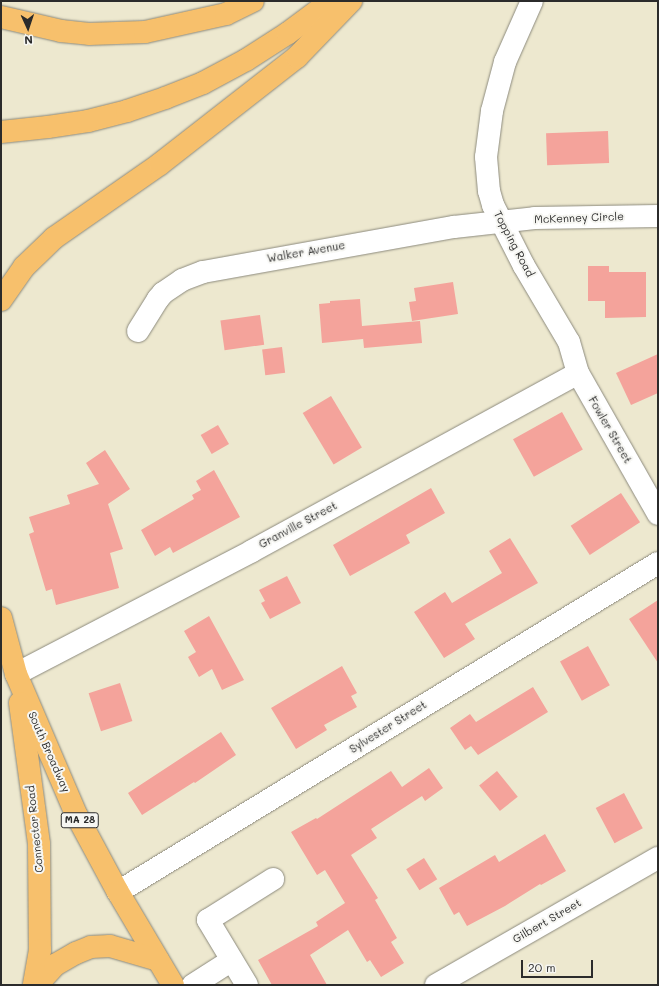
<!DOCTYPE html>
<html>
<head>
<meta charset="utf-8">
<style>
  body { margin:0 }
  #map { position:relative; width:659px; height:986px; overflow:hidden; background:#ede8cf; font-family:Mali,sans-serif }
  div>[style] { position:absolute }
  [style*='--x'] { left:calc(var(--x)*1px); top:calc(var(--y)*1px); width:calc(var(--w)*1px); rotate:calc(var(--a)*1deg) }
  .building>* { inset:0; background:#f4a39b; transform-origin:0 0 }
  .roads { filter:drop-shadow(0 0 1px #8c8a7d) drop-shadow(0 0 1px #8c8a7d) }
  .minor>* { height:22px; margin:-11px; padding:0 11px; transform-origin:11px; border-radius:11px; background:#fff }
  .major>* { height:22px; margin:-11px; padding:0 11px; transform-origin:11px; border-radius:11px; background:#f7c06c }
  .highway>* { height:22px; margin:-11px; padding:0 11px; transform-origin:11px; border-radius:11px; background:#f7c06c }
  span { translate:-50% -50%; white-space:nowrap; text-align:center; line-height:1.15; -webkit-text-stroke:4px #f6f6f2; paint-order:stroke }
  .shield-label span { padding:1px 3px; background:#f6f6f2; border:1px solid; border-radius:3px; -webkit-text-stroke-width:0 }
  .shield-label { font-size:10px; color:#2b2b2b; font-weight:700 }
  .street-label { font-size:11px; color:#2b2b2b }
  .frame { position:absolute; inset:0; border:2px solid #2b2b2b; pointer-events:none }
  .north { position:absolute; left:8px; top:8px; width:40px; height:40px; -webkit-text-stroke:3px #f6f6f2; paint-order:stroke; rotate:177deg; font-size:11px; font-weight:700; line-height:16px; text-align:center; color:#2b2b2b }
  .north::after { content:''; display:block; margin:auto; width:14px; height:18px; background:#2b2b2b; clip-path:polygon(50% 0,100% 100%,50% 72%,0 100%) }
  .scale { position:absolute; left:521px; top:960px; width:72px; height:18px; box-sizing:border-box; border:2px solid #2b2b2b; border-top:0; padding-left:5px; font-size:12px; line-height:14px; white-space:nowrap; color:#2b2b2b; -webkit-text-stroke:3px #f6f6f2; paint-order:stroke }
</style>
</head>
<body>
<div id="map">
  <div class="building">
    <div style="left:608px;top:131px;width:32px;height:62px;rotate:88deg"></div>
    <div style="clip-path:polygon(588px 266px,609px 266px,609px 272px,646px 272px,646px 317px,605px 318px,605px 301px,588px 301px)"></div>
    <div style="clip-path:polygon(453px 282px,458px 314px,412px 321px,409px 302px,416px 301px,414px 288px)"></div>
    <div style="clip-path:polygon(360px 299px,362px 326px,420px 321px,422px 343px,364px 348px,363px 338px,363px 339px,322px 343px,319px 304px,330px 303px,330px 301px)"></div>
    <div style="left:260px;top:315px;width:30px;height:40px;rotate:82deg"></div>
    <div style="left:282px;top:347px;width:26px;height:20px;rotate:83deg"></div>
    <div style="clip-path:polygon(658px 354px,658px 393px,631px 405px,616px 373px)"></div>
    <div style="left:331px;top:396px;width:60px;height:33px;rotate:59deg"></div>
    <div style="left:562px;top:412px;width:43px;height:56px;rotate:61deg"></div>
    <div style="left:218px;top:425px;width:22px;height:20px;rotate:60deg"></div>
    <div style="clip-path:polygon(105px 450px,130px 489px,108px 504px,123px 549px,110px 553px,119px 588px,56px 605px,52px 589px,46px 591px,29px 534px,34px 532px,29px 517px,70px 504px,67px 495px,99px 484px,86px 463px)"></div>
    <div style="clip-path:polygon(214px 470px,240px 517px,173px 553px,170px 547px,155px 556px,141px 530px,194px 499px,192px 495px,201px 490px,196px 481px)"></div>
    <div style="clip-path:polygon(431px 488px,445px 513px,406px 535px,410px 543px,350px 576px,333px 545px)"></div>
    <div style="left:621px;top:493px;width:35px;height:60px;rotate:57deg"></div>
    <div style="clip-path:polygon(510px 538px,538px 583px,465px 624px,475px 639px,444px 658px,414px 612px,445px 592px,452px 603px,502px 573px,489px 551px)"></div>
    <div style="clip-path:polygon(287px 576px,301px 603px,270px 619px,261px 603px,265px 601px,259px 590px)"></div>
    <div style="clip-path:polygon(658px 600px,658px 663px,629px 619px)"></div>
    <div style="clip-path:polygon(209px 616px,244px 680px,222px 690px,212px 669px,199px 677px,188px 657px,196px 652px,184px 631px)"></div>
    <div style="left:588px;top:646px;width:45px;height:32px;rotate:61deg"></div>
    <div style="clip-path:polygon(342px 666px,357px 693px,351px 696px,357px 707px,324px 725px,327px 730px,296px 749px,271px 708px)"></div>
    <div style="left:120px;top:683px;width:40px;height:33px;rotate:72deg"></div>
    <div style="clip-path:polygon(533px 687px,548px 712px,478px 755px,471px 746px,465px 750px,450px 728px,470px 714px,476px 722px)"></div>
    <div style="clip-path:polygon(221px 732px,236px 755px,195px 783px,194px 782px,142px 815px,128px 793px)"></div>
    <div style="clip-path:polygon(429px 768px,443px 788px,425px 801px,422px 796px,371px 829px,377px 838px,351px 855px,378px 898px,375px 900px,397px 938px,391px 942px,404px 963px,381px 977px,370px 960px,367px 962px,348px 930px,310px 955px,327px 985px,272px 985px,258px 960px,318px 926px,316px 922px,345px 903px,325px 870px,317px 875px,291px 832px,316px 818px,317px 819px,391px 771px,402px 787px)"></div>
    <div style="left:497px;top:771px;width:33px;height:23px;rotate:51deg"></div>
    <div style="left:624px;top:793px;width:40px;height:32px;rotate:62deg"></div>
    <div style="clip-path:polygon(545px 834px,566px 871px,541px 885px,540px 884px,505px 906px,467px 926px,459px 912px,454px 915px,439px 888px,495px 855px,499px 862px)"></div>
    <div style="left:424px;top:858px;width:25px;height:21px;rotate:58deg"></div>
  </div>
  <div class="roads">
    <div class="minor">
      <div style="--x:532;--y:1;--w:67;--a:113.9"></div>
      <div style="--x:505;--y:62;--w:51;--a:104.9"></div>
      <div style="--x:492;--y:111;--w:46;--a:97.4"></div>
      <div style="--x:486;--y:157;--w:34;--a:85"></div>
      <div style="--x:489;--y:191;--w:15;--a:74"></div>
      <div style="--x:493;--y:205;--w:68;--a:63.1"></div>
      <div style="--x:524;--y:266;--w:88;--a:59.4"></div>
      <div style="--x:569;--y:342;--w:32;--a:74"></div>
      <div style="--x:578;--y:373;--w:162;--a:60.4"></div>
      <div style="--x:138;--y:331;--w:38;--a:-58"></div>
      <div style="--x:158;--y:299;--w:8;--a:-50"></div>
      <div style="--x:163;--y:293;--w:23;--a:-34"></div>
      <div style="--x:182;--y:280;--w:22;--a:-21"></div>
      <div style="--x:203;--y:272;--w:255;--a:-10.2"></div>
      <div style="--x:454;--y:227;--w:81;--a:-6.3"></div>
      <div style="--x:535;--y:218;--w:123;--a:-0.9"></div>
      <div style="--x:16;--y:674;--w:266;--a:-27.5"></div>
      <div style="--x:252;--y:551;--w:371;--a:-28.6"></div>
      <div style="--x:118;--y:892;--w:632;--a:-31.35"></div>
      <div style="--x:193;--y:985;--w:46;--a:-32.7"></div>
      <div style="--x:247;--y:985;--w:76;--a:-121"></div>
      <div style="--x:208;--y:920;--w:77;--a:-32.2"></div>
      <div style="--x:436;--y:985;--w:256;--a:-29.8"></div>
    </div>
    <div class="major">
      <div style="--x:1;--y:618;--w:58;--a:75"></div>
      <div style="--x:16;--y:674;--w:155;--a:66.8"></div>
      <div style="--x:77;--y:816;--w:86;--a:61.7"></div>
      <div style="--x:118;--y:892;--w:108;--a:59.4"></div>
      <div style="--x:20;--y:703;--w:142;--a:82.3"></div>
      <div style="--x:39;--y:844;--w:106;--a:89.5"></div>
      <div style="--x:40;--y:950;--w:36;--a:100"></div>
      <div style="--x:37;--y:985;--w:27;--a:-48"></div>
      <div style="--x:55;--y:965;--w:24;--a:-30"></div>
      <div style="--x:76;--y:953;--w:16;--a:-22"></div>
      <div style="--x:91;--y:947;--w:19;--a:-3"></div>
      <div style="--x:110;--y:946;--w:50;--a:16.3"></div>
    </div>
    <div class="highway">
      <div style="--x:1;--y:17;--w:62;--a:13.1"></div>
      <div style="--x:61;--y:31;--w:28;--a:6"></div>
      <div style="--x:89;--y:34;--w:56;--a:-2"></div>
      <div style="--x:145;--y:32;--w:83;--a:-12.5"></div>
      <div style="--x:226;--y:14;--w:30;--a:-26"></div>
      <div style="--x:1;--y:132;--w:47;--a:-6.1"></div>
      <div style="--x:48;--y:127;--w:40;--a:-8.5"></div>
      <div style="--x:88;--y:121;--w:40;--a:-14.4"></div>
      <div style="--x:127;--y:111;--w:40;--a:-18.9"></div>
      <div style="--x:165;--y:98;--w:41;--a:-21.5"></div>
      <div style="--x:203;--y:83;--w:49;--a:-28.1"></div>
      <div style="--x:246;--y:60;--w:50;--a:-32.7"></div>
      <div style="--x:288;--y:33;--w:54;--a:-36.7"></div>
      <div style="--x:1;--y:300;--w:40;--a:-55.1"></div>
      <div style="--x:24;--y:267;--w:42;--a:-44"></div>
      <div style="--x:54;--y:238;--w:129;--a:-34.9"></div>
      <div style="--x:160;--y:164;--w:174;--a:-38"></div>
      <div style="--x:297;--y:57;--w:78;--a:-46"></div>
    </div>
  </div>
  <div class="shield-label">
    <span style="left:80px;top:820px">MA 28</span>
  </div>
  <div class="street-label">
    <span style="left:579px;top:218px;rotate:-2deg">McKenney Circle</span>
    <span style="left:514px;top:244px;rotate:62deg">Topping Road</span>
    <span style="left:306px;top:252px;rotate:-10deg">Walker Avenue</span>
    <span style="left:610px;top:430px;rotate:60deg">Fowler Street</span>
    <span style="left:298px;top:525px;rotate:-28deg">Granville Street</span>
    <span style="left:388px;top:727px;rotate:-32deg">Sylvester Street</span>
    <span style="left:49px;top:752px;rotate:66deg">South Broadway</span>
    <span style="left:35px;top:829px;rotate:-96deg">Connector Road</span>
    <span style="left:547px;top:921px;rotate:-30deg">Gilbert Street</span>
  </div>
  <div class="frame"></div>
  <div class="north">N</div>
  <div class="scale">20 m</div>
</div>
</body>
</html>
